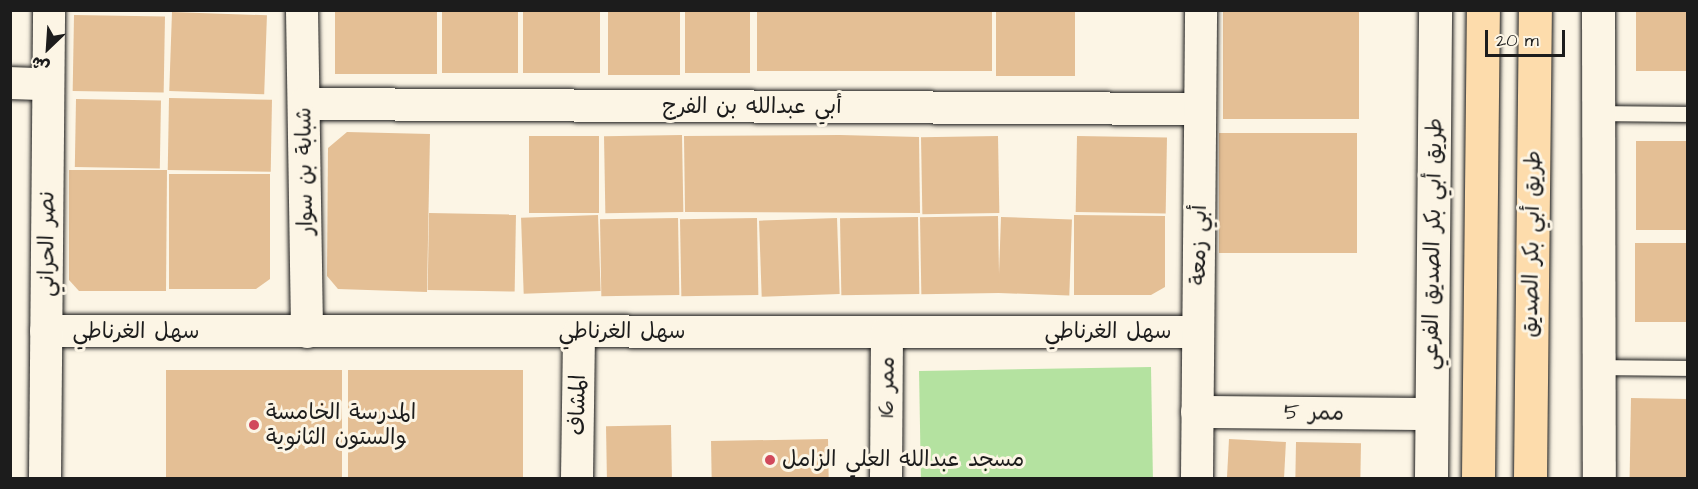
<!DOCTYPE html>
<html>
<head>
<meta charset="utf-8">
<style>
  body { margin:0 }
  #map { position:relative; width:1698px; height:489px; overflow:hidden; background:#fcf5e5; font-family:"Architects Daughter","Playpen Sans Arabic",sans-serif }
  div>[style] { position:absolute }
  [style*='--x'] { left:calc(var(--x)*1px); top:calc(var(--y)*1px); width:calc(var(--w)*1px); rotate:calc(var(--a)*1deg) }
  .green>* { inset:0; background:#b4e2a0; transform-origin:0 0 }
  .building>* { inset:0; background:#e4bf95; transform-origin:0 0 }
  .roads { filter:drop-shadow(0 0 2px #1c1c1c) drop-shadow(0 0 2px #1c1c1c) }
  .service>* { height:15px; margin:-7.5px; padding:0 7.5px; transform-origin:7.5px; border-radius:7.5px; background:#fcf5e5 }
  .minor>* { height:32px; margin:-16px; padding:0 16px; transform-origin:16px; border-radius:16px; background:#fcf5e5 }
  .tertiary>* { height:33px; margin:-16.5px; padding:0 16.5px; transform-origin:16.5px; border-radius:16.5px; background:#fcf5e5 }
  .primary>* { height:33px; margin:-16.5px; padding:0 16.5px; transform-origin:16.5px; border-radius:16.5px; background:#fddcac }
  .dots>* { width:16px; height:16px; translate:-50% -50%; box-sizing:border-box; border:3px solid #fcf5e5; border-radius:50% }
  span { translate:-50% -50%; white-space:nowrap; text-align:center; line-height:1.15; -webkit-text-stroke:6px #fcf5e5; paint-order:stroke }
  .street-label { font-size:22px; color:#1c1c1c }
  .poi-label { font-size:22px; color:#1c1c1c }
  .left { translate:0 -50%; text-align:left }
  .frame { position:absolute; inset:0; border:12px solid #1c1c1c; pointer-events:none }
  .north { position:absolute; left:18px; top:18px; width:60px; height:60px; -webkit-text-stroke:4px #fcf5e5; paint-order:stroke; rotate:205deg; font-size:16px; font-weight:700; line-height:24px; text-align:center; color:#1c1c1c }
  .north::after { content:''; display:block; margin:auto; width:21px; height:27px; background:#1c1c1c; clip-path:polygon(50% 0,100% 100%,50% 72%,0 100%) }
  .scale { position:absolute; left:1485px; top:30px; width:80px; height:27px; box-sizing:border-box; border:3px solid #1c1c1c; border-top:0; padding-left:8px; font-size:18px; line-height:21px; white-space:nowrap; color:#1c1c1c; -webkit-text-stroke:4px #fcf5e5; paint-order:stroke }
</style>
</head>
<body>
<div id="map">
  <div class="green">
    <div style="left:1151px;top:367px;width:111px;height:232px;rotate:89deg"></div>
  </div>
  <div class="building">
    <div style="left:335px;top:10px;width:102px;height:64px"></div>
    <div style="left:442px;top:10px;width:76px;height:63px"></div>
    <div style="left:523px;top:10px;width:77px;height:63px"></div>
    <div style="left:608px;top:10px;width:72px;height:65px"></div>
    <div style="left:685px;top:10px;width:65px;height:63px"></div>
    <div style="left:757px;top:10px;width:235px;height:61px"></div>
    <div style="left:996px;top:10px;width:79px;height:66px"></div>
    <div style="left:1223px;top:10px;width:136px;height:109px"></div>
    <div style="left:1636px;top:10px;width:52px;height:61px"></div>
    <div style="left:172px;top:12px;width:95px;height:79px;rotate:2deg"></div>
    <div style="left:74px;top:15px;width:91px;height:76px;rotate:1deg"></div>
    <div style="left:169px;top:98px;width:103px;height:72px;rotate:1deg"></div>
    <div style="left:76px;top:99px;width:85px;height:68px;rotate:1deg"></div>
    <div style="clip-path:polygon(347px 132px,430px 134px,427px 292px,338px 289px,327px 276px,328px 148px)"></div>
    <div style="left:1357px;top:133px;width:120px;height:138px;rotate:90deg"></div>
    <div style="left:682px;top:135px;width:77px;height:78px;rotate:89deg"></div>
    <div style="clip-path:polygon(840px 135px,919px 137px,920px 213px,685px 212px,684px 136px)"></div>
    <div style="left:529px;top:136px;width:70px;height:77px"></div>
    <div style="left:998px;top:136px;width:77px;height:77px;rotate:89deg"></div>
    <div style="left:1077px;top:136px;width:90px;height:76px;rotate:1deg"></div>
    <div style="left:1688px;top:141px;width:89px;height:52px;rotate:90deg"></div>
    <div style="clip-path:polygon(69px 170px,167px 170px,166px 291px,79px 291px,69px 280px)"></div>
    <div style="clip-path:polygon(169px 174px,270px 174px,270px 279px,256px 289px,169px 289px)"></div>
    <div style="left:429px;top:213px;width:87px;height:77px;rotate:1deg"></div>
    <div style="left:598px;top:215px;width:76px;height:77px;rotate:88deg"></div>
    <div style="clip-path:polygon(1074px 215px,1165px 216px,1165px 287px,1151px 295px,1074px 295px)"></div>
    <div style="left:998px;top:216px;width:77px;height:78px;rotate:89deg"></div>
    <div style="left:918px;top:217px;width:77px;height:78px;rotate:89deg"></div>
    <div style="left:1001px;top:217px;width:71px;height:76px;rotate:2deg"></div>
    <div style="left:678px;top:218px;width:77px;height:78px;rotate:89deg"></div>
    <div style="left:757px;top:218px;width:77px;height:77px;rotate:89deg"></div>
    <div style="left:837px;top:218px;width:76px;height:78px;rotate:88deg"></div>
    <div style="left:1635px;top:243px;width:53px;height:79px"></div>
    <div style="left:166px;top:370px;width:176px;height:108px"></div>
    <div style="left:348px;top:370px;width:175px;height:108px"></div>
    <div style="left:1631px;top:398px;width:57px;height:80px;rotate:1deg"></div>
    <div style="left:671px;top:425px;width:53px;height:65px;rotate:89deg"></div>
    <div style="left:828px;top:439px;width:39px;height:117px;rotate:89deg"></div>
    <div style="left:1229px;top:439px;width:57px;height:39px;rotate:3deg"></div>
    <div style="left:1296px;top:442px;width:65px;height:36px;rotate:1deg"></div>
  </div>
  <div class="roads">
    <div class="service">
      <div style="--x:1597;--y:113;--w:91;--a:0.6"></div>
      <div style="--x:1598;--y:367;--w:90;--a:0.6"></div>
    </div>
    <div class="minor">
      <div style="--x:302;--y:10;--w:322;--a:89.1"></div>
      <div style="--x:10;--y:83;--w:38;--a:2"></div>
      <div style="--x:304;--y:104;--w:896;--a:0.32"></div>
      <div style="--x:46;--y:331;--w:1152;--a:0.05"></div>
      <div style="--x:1197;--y:412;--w:234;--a:0.5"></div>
      <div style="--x:45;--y:478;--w:468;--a:-89.5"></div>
      <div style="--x:577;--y:478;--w:146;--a:-89.2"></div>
      <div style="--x:886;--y:478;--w:146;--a:-89.6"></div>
      <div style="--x:1197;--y:478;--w:468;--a:-89.5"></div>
    </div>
    <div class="tertiary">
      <div style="--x:1598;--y:10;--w:468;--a:89.9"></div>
      <div style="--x:1431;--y:478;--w:468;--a:-89.5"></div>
    </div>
    <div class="primary">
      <div style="--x:1478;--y:478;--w:468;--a:-89.4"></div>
      <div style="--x:1530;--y:478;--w:468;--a:-89.4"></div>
    </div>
  </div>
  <div class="dots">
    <div style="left:254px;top:425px;background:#d1495b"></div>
    <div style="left:770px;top:460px;background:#d1495b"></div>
  </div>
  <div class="street-label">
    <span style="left:752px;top:107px">أبي عبدالله بن الفرج</span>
    <span style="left:305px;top:171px;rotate:-91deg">شبابة بن سوار</span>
    <span style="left:47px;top:244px;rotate:-90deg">نصر الحراني</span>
    <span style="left:1433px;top:244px;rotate:-89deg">طريق أبي بكر الصديق الفرعي</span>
    <span style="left:1532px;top:244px;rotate:-89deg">طريق أبي بكر الصديق</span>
    <span style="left:1199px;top:245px;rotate:-89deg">أبي زمعة</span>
    <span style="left:136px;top:332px">سهل الغرناطي</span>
    <span style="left:622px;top:332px">سهل الغرناطي</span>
    <span style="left:1108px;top:332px">سهل الغرناطي</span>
    <span style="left:887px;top:387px;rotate:-89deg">ممر 16</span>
    <span style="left:578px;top:405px;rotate:-89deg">المشاف</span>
    <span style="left:1314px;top:413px;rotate:1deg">ممر 5</span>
  </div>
  <div class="poi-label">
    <span class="left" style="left:266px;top:425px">المدرسة الخامسة<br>والستون الثانوية</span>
    <span class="left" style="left:782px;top:460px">مسجد عبدالله العلي الزامل</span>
  </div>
  <div class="frame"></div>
  <div class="north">ش</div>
  <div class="scale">20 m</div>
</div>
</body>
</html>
